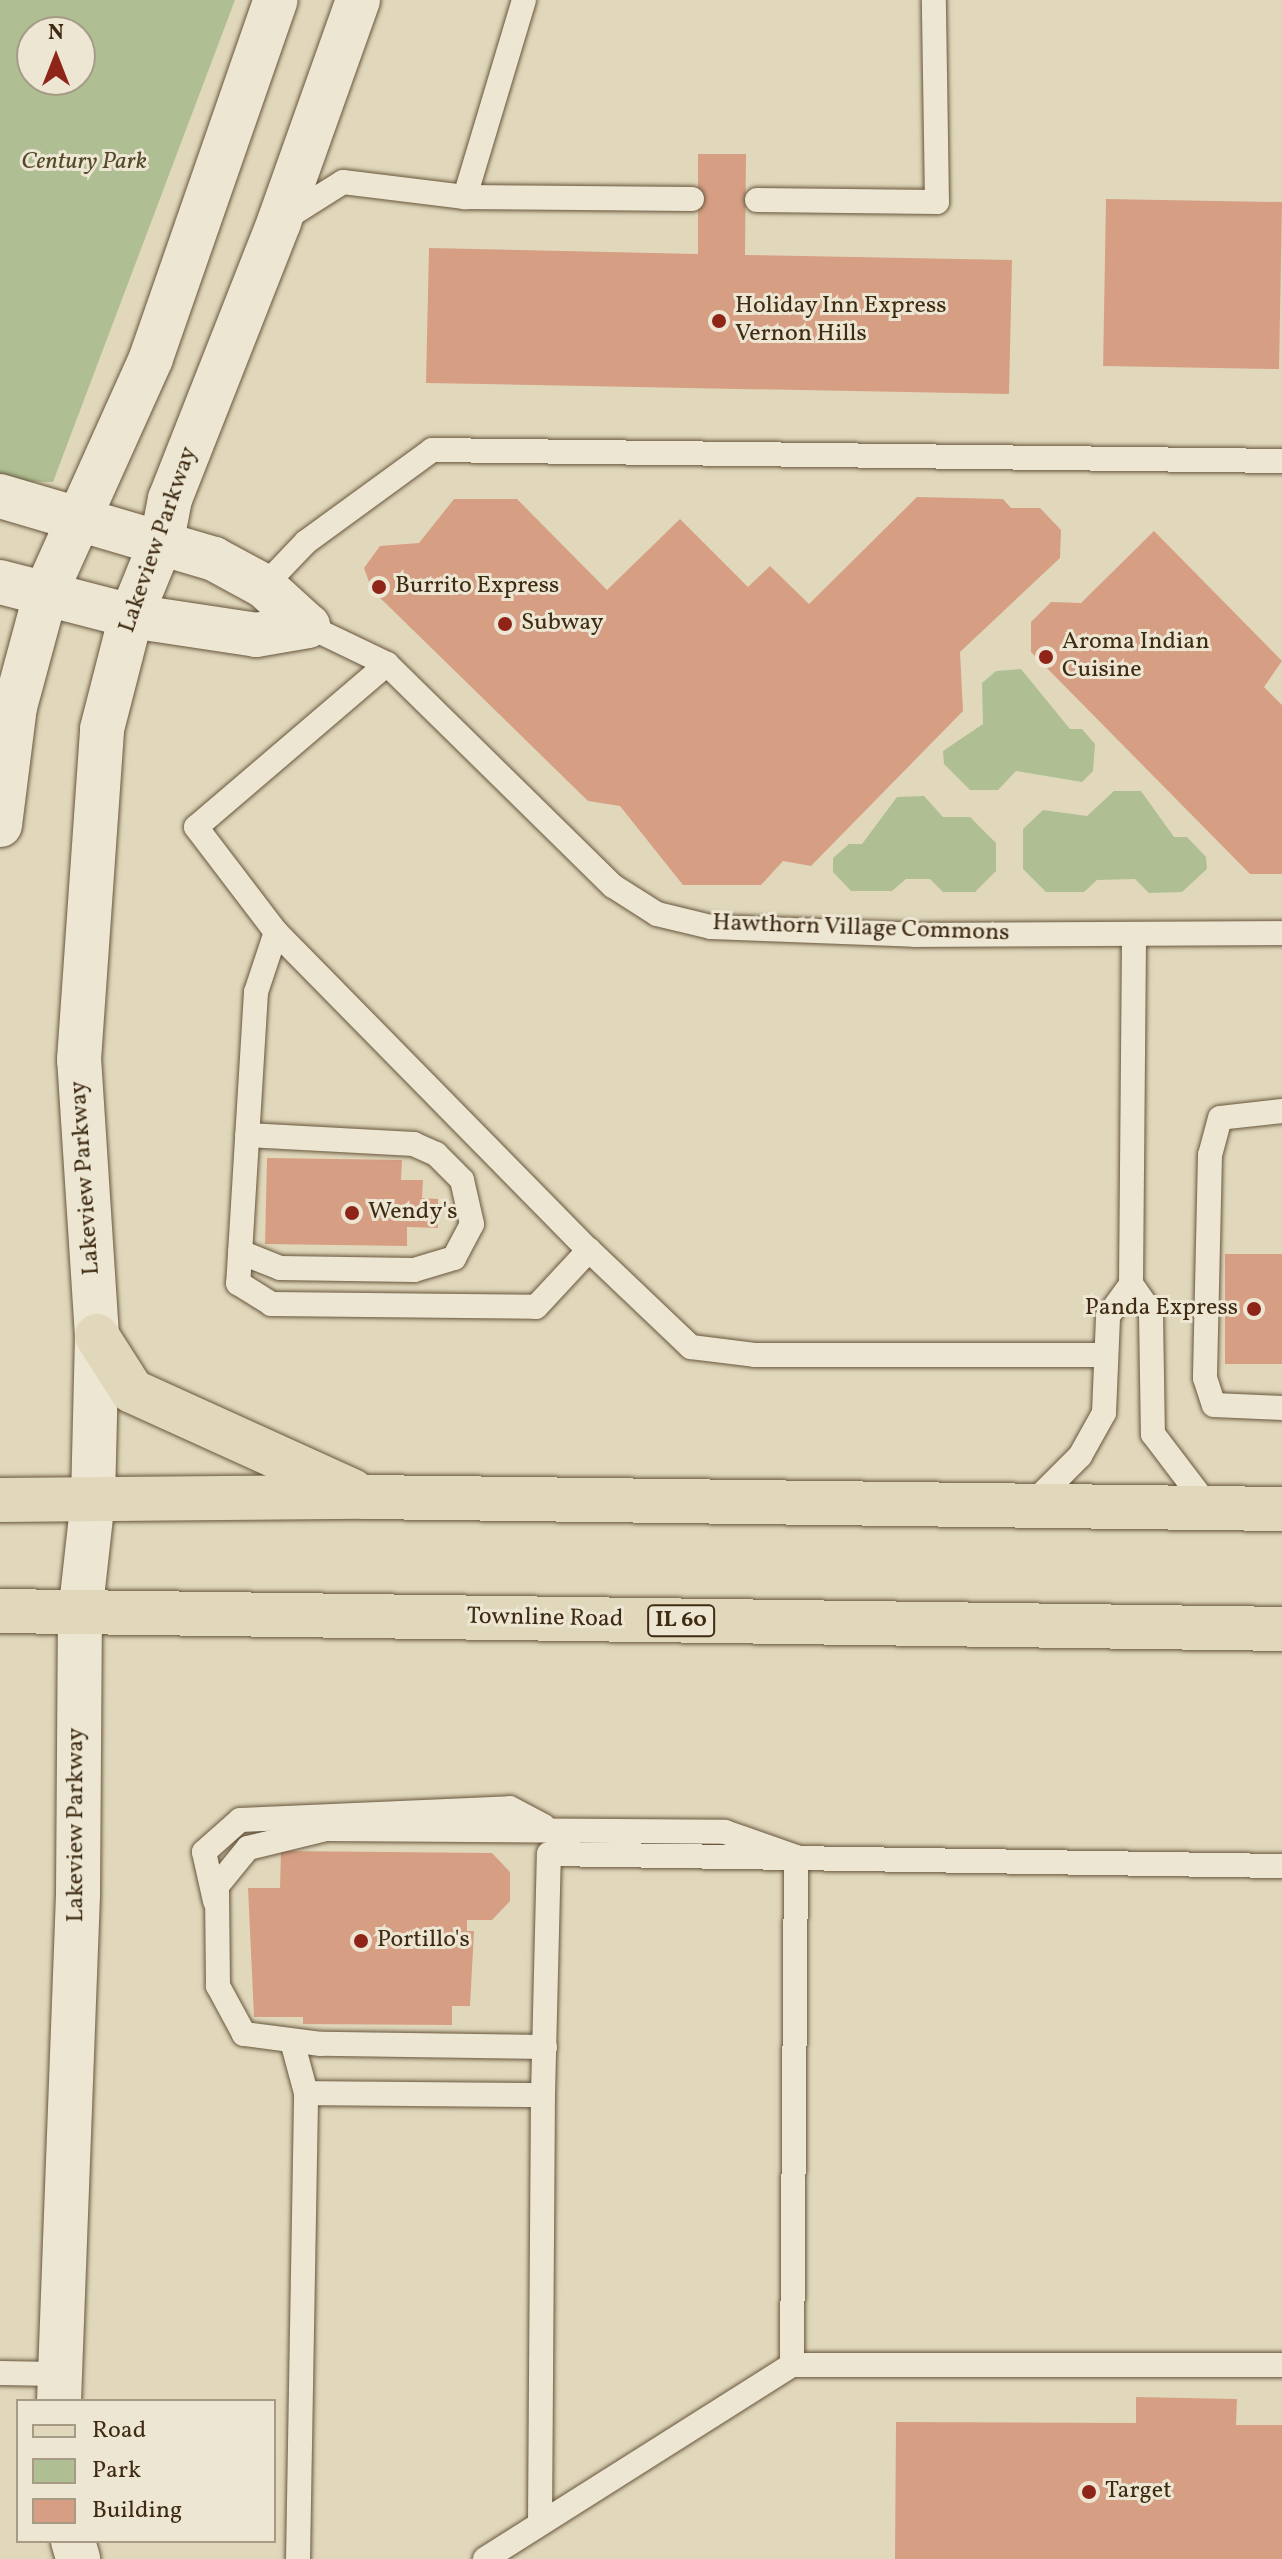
<!DOCTYPE html>
<html>
<head>
<meta charset="utf-8">
<style>
  body { margin:0 }
  #map { position:relative; width:1282px; height:2559px; overflow:hidden; background:#e1d8bc; font-family:Vollkorn,serif }
  div>[style] { position:absolute }
  [style*='--x'] { left:calc(var(--x)*1px); top:calc(var(--y)*1px); width:calc(var(--w)*1px); rotate:calc(var(--a)*1deg) }
  .green>* { inset:0; background:#afbf93 }
  .building>* { inset:0; background:#d69f83; transform-origin:0 0 }
  .roads { filter:drop-shadow(0 0 2px #68563c) drop-shadow(0 0 2px #68563c) }
  .lane>* { height:24px; margin:-12px; padding:0 12px; transform-origin:12px; border-radius:12px; background:#ece6d3 }
  .secondary>* { height:44px; margin:-22px; padding:0 22px; transform-origin:22px; border-radius:22px; background:#ece6d3 }
  .primary>* { height:44px; margin:-22px; padding:0 22px; transform-origin:22px; border-radius:22px; background:#e1d8bc }
  .dots>* { width:22px; height:22px; translate:-50% -50%; box-sizing:border-box; border:4px solid #ece6d3; border-radius:50% }
  span { translate:-50% -50%; white-space:nowrap; text-align:center; line-height:1.15; -webkit-text-stroke:6px #ece6d3; paint-order:stroke }
  .shield-label span { padding:2px 6px; background:#ece6d3; border:2px solid; border-radius:6px; -webkit-text-stroke-width:0 }
  .shield-label { font-size:22px; color:#3f2b11; font-weight:700 }
  .park-label { font-size:24px; color:#55492b; font-style:italic }
  .poi-label { font-size:24px; color:#3f2b11 }
  .left { translate:0 -50%; text-align:left }
  .right { translate:-100% -50%; text-align:right }
  .street-label { font-size:24px; color:#3f2b11 }
  .legend { position:absolute; left:16px; top:2399px; width:260px; height:144px; box-sizing:border-box; background:#ece6d3; border:2px solid #a79b85; margin:0; padding:10px 14px; list-style:none; font-size:24px; color:#3f2b11 }
  .legend li { display:flex; align-items:center; gap:16px; height:40px }
  .legend b { width:40px; border:2px solid #a79b85 }
  .north { position:absolute; left:16px; top:16px; width:80px; height:80px; box-sizing:border-box; background:#ece6d3; border:2px solid #a79b85; border-radius:50%; rotate:0deg; font-size:22px; font-weight:700; line-height:32px; text-align:center; color:#3f2b11 }
  .north::after { content:''; display:block; margin:auto; width:28px; height:36px; background:#8f2418; clip-path:polygon(50% 0,100% 100%,50% 72%,0 100%) }
</style>
</head>
<body>
<div id="map">
  <div class="green">
    <div style="clip-path:polygon(evenodd,0 0,235px 0,53px 482px,0 481px,0 0,32px 32px,80px 32px,80px 80px,32px 80px,32px 32px)"></div>
    <div style="clip-path:polygon(1021px 669px,1070px 729px,1082px 729px,1095px 744px,1093px 771px,1082px 782px,1016px 771px,998px 790px,970px 790px,944px 764px,943px 751px,983px 724px,982px 683px,996px 671px)"></div>
    <div style="clip-path:polygon(1114px 791px,1141px 791px,1174px 837px,1187px 837px,1206px 857px,1207px 869px,1182px 892px,1149px 893px,1135px 879px,1097px 880px,1084px 892px,1046px 892px,1023px 869px,1023px 829px,1043px 810px,1087px 816px)"></div>
    <div style="clip-path:polygon(924px 796px,943px 817px,970px 817px,996px 843px,996px 871px,975px 892px,943px 892px,930px 879px,906px 879px,892px 891px,851px 891px,833px 872px,833px 858px,849px 844px,862px 844px,897px 797px)"></div>
  </div>
  <div class="building">
    <div style="clip-path:polygon(698px 154px,746px 154px,745px 255px,1012px 260px,1009px 394px,426px 383px,429px 248px,698px 254px)"></div>
    <div style="left:1106px;top:199px;width:176px;height:167px;rotate:1deg"></div>
    <div style="clip-path:polygon(917px 497px,1003px 499px,1011px 508px,1040px 508px,1061px 530px,1060px 558px,960px 652px,963px 711px,811px 866px,783px 861px,761px 885px,683px 885px,620px 806px,588px 801px,372px 590px,364px 568px,380px 546px,419px 543px,454px 499px,517px 499px,607px 590px,680px 519px,748px 587px,770px 566px,809px 604px)"></div>
    <div style="clip-path:polygon(1154px 531px,1282px 661px,1264px 687px,1282px 705px,1282px 874px,1250px 874px,1031px 652px,1031px 622px,1051px 602px,1081px 603px)"></div>
    <div style="clip-path:polygon(267px 1158px,402px 1160px,401px 1180px,423px 1180px,422px 1198px,438px 1199px,438px 1228px,407px 1227px,407px 1246px,265px 1244px)"></div>
    <div style="left:1282px;top:1254px;width:110px;height:57px;rotate:90deg"></div>
    <div style="clip-path:polygon(281px 1851px,492px 1853px,510px 1872px,510px 1901px,492px 1920px,467px 1920px,467px 1931px,474px 1931px,470px 2006px,452px 2006px,452px 2025px,303px 2024px,303px 2017px,254px 2017px,248px 1888px,280px 1888px)"></div>
    <div style="clip-path:polygon(1136px 2397px,1237px 2399px,1236px 2425px,1282px 2425px,1282px 2559px,895px 2559px,896px 2422px,1136px 2423px)"></div>
  </div>
  <div class="roads">
    <div class="lane">
      <div style="--x:524;--y:0;--w:206;--a:106.7"></div>
      <div style="--x:465;--y:197;--w:227;--a:0.5"></div>
      <div style="--x:757;--y:200;--w:180;--a:0.6"></div>
      <div style="--x:937;--y:202;--w:202;--a:-90.9"></div>
      <div style="--x:281;--y:221;--w:73;--a:-32.2"></div>
      <div style="--x:343;--y:182;--w:123;--a:7"></div>
      <div style="--x:264;--y:586;--w:61;--a:-46.3"></div>
      <div style="--x:306;--y:542;--w:156;--a:-36.1"></div>
      <div style="--x:432;--y:450;--w:850;--a:0.74"></div>
      <div style="--x:308;--y:626;--w:88;--a:25.7"></div>
      <div style="--x:387;--y:664;--w:317;--a:44.5"></div>
      <div style="--x:613;--y:886;--w:52;--a:32.5"></div>
      <div style="--x:657;--y:914;--w:56;--a:13.5"></div>
      <div style="--x:711;--y:927;--w:204;--a:2.2"></div>
      <div style="--x:915;--y:935;--w:367;--a:-0.3"></div>
      <div style="--x:387;--y:664;--w:251;--a:139.5"></div>
      <div style="--x:196;--y:827;--w:132;--a:52.7"></div>
      <div style="--x:276;--y:932;--w:446;--a:45.5"></div>
      <div style="--x:589;--y:1250;--w:141;--a:43.6"></div>
      <div style="--x:691;--y:1347;--w:64;--a:7.1"></div>
      <div style="--x:755;--y:1355;--w:350;--a:0"></div>
      <div style="--x:276;--y:932;--w:63;--a:108.4"></div>
      <div style="--x:256;--y:992;--w:292;--a:93.5"></div>
      <div style="--x:238;--y:1283;--w:39;--a:32"></div>
      <div style="--x:271;--y:1304;--w:265;--a:0.6"></div>
      <div style="--x:536;--y:1307;--w:78;--a:-47.1"></div>
      <div style="--x:1282;--y:1111;--w:62;--a:173.6"></div>
      <div style="--x:1220;--y:1118;--w:38;--a:105"></div>
      <div style="--x:1210;--y:1155;--w:223;--a:91.3"></div>
      <div style="--x:1205;--y:1378;--w:28;--a:72"></div>
      <div style="--x:1214;--y:1405;--w:68;--a:2.5"></div>
      <div style="--x:240;--y:1252;--w:43;--a:21.8"></div>
      <div style="--x:280;--y:1268;--w:134;--a:0.9"></div>
      <div style="--x:414;--y:1270;--w:42;--a:-16.7"></div>
      <div style="--x:454;--y:1258;--w:38;--a:-62"></div>
      <div style="--x:472;--y:1224;--w:45;--a:-102.8"></div>
      <div style="--x:462;--y:1180;--w:37;--a:-135"></div>
      <div style="--x:436;--y:1154;--w:24;--a:-156"></div>
      <div style="--x:414;--y:1144;--w:167;--a:-176.9"></div>
      <div style="--x:1131;--y:1284;--w:348;--a:-89.5"></div>
      <div style="--x:1030;--y:1506;--w:71;--a:-45"></div>
      <div style="--x:1080;--y:1456;--w:49;--a:-60.8"></div>
      <div style="--x:1104;--y:1413;--w:97;--a:-87.6"></div>
      <div style="--x:1108;--y:1316;--w:39;--a:-54"></div>
      <div style="--x:1131;--y:1284;--w:35;--a:55"></div>
      <div style="--x:1151;--y:1313;--w:121;--a:89.1"></div>
      <div style="--x:1153;--y:1434;--w:94;--a:52.8"></div>
      <div style="--x:215;--y:1901;--w:50;--a:-102.7"></div>
      <div style="--x:204;--y:1852;--w:48;--a:-41.6"></div>
      <div style="--x:240;--y:1820;--w:270;--a:-2.5"></div>
      <div style="--x:510;--y:1808;--w:38;--a:28"></div>
      <div style="--x:292;--y:2041;--w:54;--a:74.9"></div>
      <div style="--x:545;--y:2047;--w:224;--a:-179.2"></div>
      <div style="--x:321;--y:2044;--w:78;--a:-172.6"></div>
      <div style="--x:244;--y:2034;--w:55;--a:-118.4"></div>
      <div style="--x:218;--y:1986;--w:100;--a:-90.6"></div>
      <div style="--x:217;--y:1886;--w:49;--a:-50.8"></div>
      <div style="--x:248;--y:1848;--w:80;--a:-13.7"></div>
      <div style="--x:326;--y:1829;--w:399;--a:0.4"></div>
      <div style="--x:725;--y:1832;--w:75;--a:19.4"></div>
      <div style="--x:796;--y:1857;--w:508;--a:90.45"></div>
      <div style="--x:0;--y:2373;--w:56;--a:1"></div>
      <div style="--x:540;--y:2522;--w:427;--a:-89.6"></div>
      <div style="--x:298;--y:2559;--w:466;--a:-89"></div>
      <div style="--x:306;--y:2093;--w:237;--a:0.5"></div>
      <div style="--x:543;--y:2095;--w:241;--a:-88.6"></div>
      <div style="--x:549;--y:1854;--w:733;--a:0.94"></div>
      <div style="--x:485;--y:2559;--w:363;--a:-32.3"></div>
      <div style="--x:792;--y:2365;--w:490;--a:0"></div>
    </div>
    <div class="secondary">
      <div style="--x:0;--y:496;--w:223;--a:16.4"></div>
      <div style="--x:214;--y:559;--w:57;--a:28.4"></div>
      <div style="--x:264;--y:586;--w:59;--a:42.3"></div>
      <div style="--x:0;--y:582;--w:135;--a:14.5"></div>
      <div style="--x:131;--y:616;--w:126;--a:8.6"></div>
      <div style="--x:256;--y:635;--w:53;--a:-9.8"></div>
      <div style="--x:0;--y:825;--w:119;--a:-82.8"></div>
      <div style="--x:15;--y:707;--w:119;--a:-74.9"></div>
      <div style="--x:46;--y:592;--w:256;--a:-65.8"></div>
      <div style="--x:151;--y:358;--w:379;--a:-70.8"></div>
      <div style="--x:59;--y:2401;--w:507;--a:-87.85"></div>
      <div style="--x:78;--y:1894;--w:279;--a:-89.6"></div>
      <div style="--x:80;--y:1615;--w:117;--a:-83.6"></div>
      <div style="--x:93;--y:1499;--w:163;--a:-88.6"></div>
      <div style="--x:97;--y:1336;--w:277;--a:-93.7"></div>
      <div style="--x:79;--y:1060;--w:332;--a:-86"></div>
      <div style="--x:102;--y:729;--w:117;--a:-75.6"></div>
      <div style="--x:131;--y:616;--w:82;--a:-67.8"></div>
      <div style="--x:162;--y:540;--w:42;--a:-79"></div>
      <div style="--x:170;--y:499;--w:298;--a:-68.5"></div>
      <div style="--x:279;--y:222;--w:236;--a:-70.4"></div>
      <div style="--x:73;--y:2541;--w:19;--a:74"></div>
    </div>
    <div class="primary">
      <div style="--x:97;--y:1336;--w:65;--a:57.5"></div>
      <div style="--x:132;--y:1391;--w:242;--a:24.4"></div>
      <div style="--x:0;--y:1500;--w:365;--a:-0.5"></div>
      <div style="--x:365;--y:1497;--w:917;--a:0.75"></div>
      <div style="--x:0;--y:1611;--w:1282;--a:0.8"></div>
    </div>
  </div>
  <div class="dots">
    <div style="left:719px;top:321px;background:#8f2418"></div>
    <div style="left:379px;top:587px;background:#8f2418"></div>
    <div style="left:505px;top:624px;background:#8f2418"></div>
    <div style="left:1046px;top:657px;background:#8f2418"></div>
    <div style="left:352px;top:1213px;background:#8f2418"></div>
    <div style="left:1254px;top:1309px;background:#8f2418"></div>
    <div style="left:361px;top:1941px;background:#8f2418"></div>
    <div style="left:1089px;top:2492px;background:#8f2418"></div>
  </div>
  <div class="shield-label">
    <span style="left:681px;top:1621px">IL 60</span>
  </div>
  <div class="park-label">
    <span style="left:84px;top:163px">Century Park</span>
  </div>
  <div class="poi-label">
    <span class="left" style="left:735px;top:321px">Holiday Inn Express<br>Vernon Hills</span>
    <span class="left" style="left:395px;top:587px">Burrito Express</span>
    <span class="left" style="left:521px;top:624px">Subway</span>
    <span class="left" style="left:1062px;top:657px">Aroma Indian<br>Cuisine</span>
    <span class="left" style="left:368px;top:1213px">Wendy's</span>
    <span class="right" style="left:1238px;top:1309px">Panda Express</span>
    <span class="left" style="left:377px;top:1941px">Portillo's</span>
    <span class="left" style="left:1105px;top:2492px">Target</span>
  </div>
  <div class="street-label">
    <span style="left:159px;top:540px;rotate:-71deg">Lakeview Parkway</span>
    <span style="left:861px;top:929px;rotate:2deg">Hawthorn Village Commons</span>
    <span style="left:86px;top:1178px;rotate:-94deg">Lakeview Parkway</span>
    <span style="left:545px;top:1619px;rotate:1deg">Townline Road</span>
    <span style="left:77px;top:1825px;rotate:-90deg">Lakeview Parkway</span>
  </div>
  <ul class="legend">
  <li><b style="height:10px;background:#e1d8bc"></b>Road</li>
  <li><b style="height:22px;background:#afbf93"></b>Park</li>
  <li><b style="height:22px;background:#d69f83"></b>Building</li>
  </ul>
  <div class="north">N</div>
</div>
</body>
</html>
